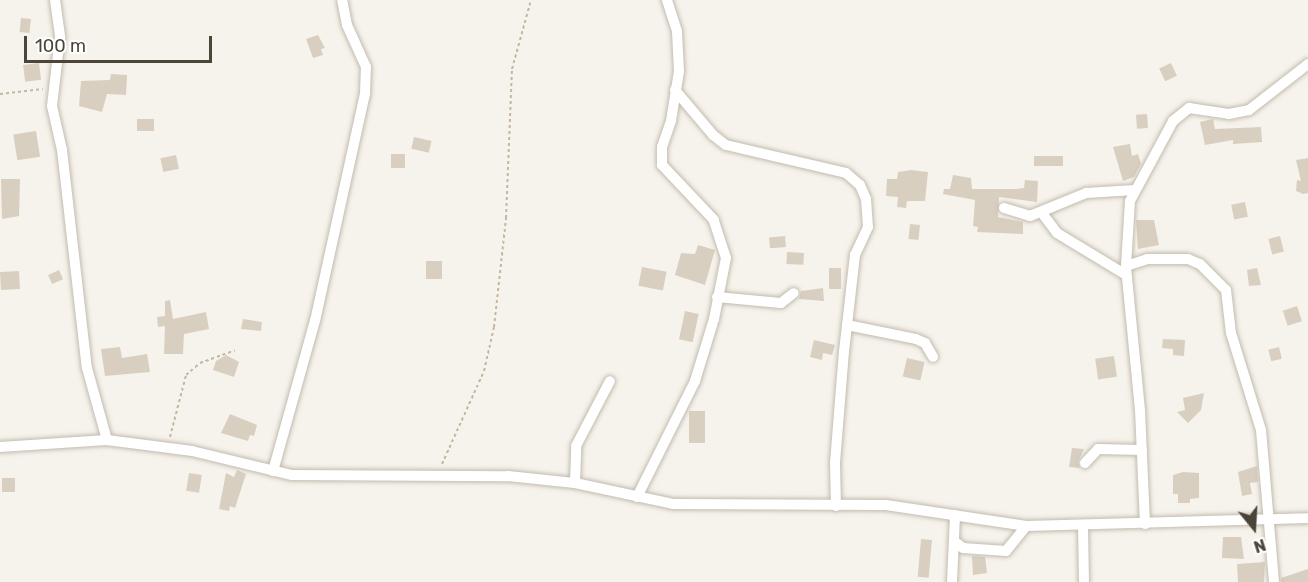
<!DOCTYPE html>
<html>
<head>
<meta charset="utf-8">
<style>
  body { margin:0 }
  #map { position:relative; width:1308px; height:582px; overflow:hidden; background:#f6f3ec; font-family:Rubik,sans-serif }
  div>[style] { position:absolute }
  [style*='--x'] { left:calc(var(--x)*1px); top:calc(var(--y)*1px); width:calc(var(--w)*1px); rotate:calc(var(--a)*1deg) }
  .building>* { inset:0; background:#d8cfc1; transform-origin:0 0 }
  .path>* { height:2px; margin-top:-1px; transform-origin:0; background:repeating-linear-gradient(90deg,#c4b79f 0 3px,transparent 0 6px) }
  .roads { filter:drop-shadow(0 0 2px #c2bbae) drop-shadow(0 0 2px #c2bbae) }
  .minor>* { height:10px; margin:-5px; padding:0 5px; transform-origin:5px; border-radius:5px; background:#fff }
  span { translate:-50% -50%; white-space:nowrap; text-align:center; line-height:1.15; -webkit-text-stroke:4.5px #fff; paint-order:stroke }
  .north { position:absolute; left:1224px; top:498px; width:60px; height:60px; -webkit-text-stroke:4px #fff; paint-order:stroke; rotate:162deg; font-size:16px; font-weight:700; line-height:24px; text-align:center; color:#4b4439 }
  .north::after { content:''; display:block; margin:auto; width:21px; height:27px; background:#4b4439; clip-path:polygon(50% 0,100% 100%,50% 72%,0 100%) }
  .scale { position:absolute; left:24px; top:36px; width:188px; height:27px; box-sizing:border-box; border:3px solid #4b4439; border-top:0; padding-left:8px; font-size:18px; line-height:21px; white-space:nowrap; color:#4b4439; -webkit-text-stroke:4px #fff; paint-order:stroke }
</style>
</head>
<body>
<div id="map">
  <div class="building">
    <div style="left:21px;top:18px;width:10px;height:14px;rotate:6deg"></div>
    <div style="clip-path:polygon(318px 35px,325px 48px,321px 49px,323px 55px,313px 58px,306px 39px)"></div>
    <div style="left:39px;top:63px;width:17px;height:16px;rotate:83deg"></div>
    <div style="left:1171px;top:63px;width:14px;height:13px;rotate:65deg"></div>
    <div style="clip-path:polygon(111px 74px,127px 75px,126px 95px,107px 94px,102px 112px,79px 106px,81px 81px,110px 80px)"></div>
    <div style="left:1147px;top:114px;width:14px;height:11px;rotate:86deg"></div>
    <div style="left:154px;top:119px;width:12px;height:17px;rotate:90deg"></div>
    <div style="clip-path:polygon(1213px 119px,1215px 129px,1261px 127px,1262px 142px,1233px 144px,1233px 140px,1205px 145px,1200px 122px)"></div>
    <div style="left:36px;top:131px;width:26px;height:23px;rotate:81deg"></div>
    <div style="left:414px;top:137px;width:18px;height:12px;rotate:13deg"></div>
    <div style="clip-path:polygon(1130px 144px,1132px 156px,1138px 154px,1141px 164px,1134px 177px,1123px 181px,1113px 147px)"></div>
    <div style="left:405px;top:154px;width:14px;height:14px;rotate:90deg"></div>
    <div style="left:176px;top:155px;width:14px;height:16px;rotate:78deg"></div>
    <div style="left:1034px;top:156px;width:29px;height:10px"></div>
    <div style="clip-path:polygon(1308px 158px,1308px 193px,1303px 194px,1296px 191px,1297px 180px,1301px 181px,1296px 160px)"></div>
    <div style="clip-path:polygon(911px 170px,928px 172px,925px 201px,907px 201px,906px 208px,897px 207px,898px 197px,886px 196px,887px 179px,897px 179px,898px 172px)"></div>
    <div style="clip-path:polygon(953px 175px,971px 178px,972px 189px,1016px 189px,1024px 188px,1025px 180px,1038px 181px,1037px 202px,999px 197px,998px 217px,1023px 222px,1023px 234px,977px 232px,978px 227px,973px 226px,975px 200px,943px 194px,944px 189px,950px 189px)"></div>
    <div style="clip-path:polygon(1px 179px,20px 179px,19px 216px,2px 219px)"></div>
    <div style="left:1245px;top:202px;width:15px;height:14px;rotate:79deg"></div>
    <div style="clip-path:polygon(1136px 220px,1154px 220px,1159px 245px,1138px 249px)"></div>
    <div style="left:910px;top:224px;width:10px;height:15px;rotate:6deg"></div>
    <div style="left:785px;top:236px;width:11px;height:16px;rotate:85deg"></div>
    <div style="left:1280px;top:236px;width:16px;height:12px;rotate:76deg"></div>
    <div style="clip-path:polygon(698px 245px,715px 250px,705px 285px,675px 275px,681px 253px,695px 254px)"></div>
    <div style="left:787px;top:252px;width:17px;height:12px;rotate:3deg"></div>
    <div style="left:426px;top:261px;width:16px;height:18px"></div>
    <div style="left:642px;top:267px;width:25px;height:19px;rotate:11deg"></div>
    <div style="left:829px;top:268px;width:12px;height:21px"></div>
    <div style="clip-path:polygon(1257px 268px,1261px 285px,1249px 286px,1247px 270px)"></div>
    <div style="left:59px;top:270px;width:10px;height:12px;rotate:66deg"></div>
    <div style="left:19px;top:271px;width:18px;height:19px;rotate:87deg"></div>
    <div style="clip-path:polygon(823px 288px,824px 301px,799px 299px,801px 291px)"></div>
    <div style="clip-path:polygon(170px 300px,173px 319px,206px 312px,209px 329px,184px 334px,183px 354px,164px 354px,165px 326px,158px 327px,157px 317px,165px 316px,165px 301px)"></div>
    <div style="left:1297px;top:306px;width:16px;height:15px;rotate:72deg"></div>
    <div style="left:685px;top:311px;width:14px;height:29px;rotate:12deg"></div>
    <div style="clip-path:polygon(243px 319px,262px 322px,261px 331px,241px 329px)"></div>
    <div style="clip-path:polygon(1163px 339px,1185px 340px,1184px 356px,1173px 355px,1173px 349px,1162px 348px)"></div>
    <div style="clip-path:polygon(814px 340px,835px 345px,832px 355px,823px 353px,822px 360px,810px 357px)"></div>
    <div style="clip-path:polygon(120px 347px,122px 358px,147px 354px,150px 372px,105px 376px,101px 349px)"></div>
    <div style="left:1279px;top:347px;width:12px;height:11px;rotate:76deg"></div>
    <div style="clip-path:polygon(226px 355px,239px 362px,234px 377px,213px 370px,216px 361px)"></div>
    <div style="left:1114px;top:356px;width:21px;height:19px;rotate:82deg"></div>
    <div style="left:907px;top:358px;width:18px;height:19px;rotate:13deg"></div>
    <div style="clip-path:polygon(1204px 393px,1201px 410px,1188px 423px,1177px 412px,1185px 410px,1183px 398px)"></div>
    <div style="left:689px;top:411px;width:16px;height:32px"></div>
    <div style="clip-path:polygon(230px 414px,257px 425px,254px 436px,250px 435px,248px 441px,221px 433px)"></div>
    <div style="clip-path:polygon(1072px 448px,1084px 449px,1078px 462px,1080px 468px,1069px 467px)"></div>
    <div style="clip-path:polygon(1257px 466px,1258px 482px,1250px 483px,1252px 494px,1242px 496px,1238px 472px)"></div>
    <div style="clip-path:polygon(237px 470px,246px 474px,235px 508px,230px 506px,229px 511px,219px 509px,226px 473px,234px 477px)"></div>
    <div style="clip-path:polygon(1183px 472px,1199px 473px,1199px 498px,1190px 499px,1190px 503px,1178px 503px,1178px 494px,1173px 494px,1173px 475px)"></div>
    <div style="left:189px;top:473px;width:13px;height:18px;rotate:9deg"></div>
    <div style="left:2px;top:478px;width:13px;height:14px"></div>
    <div style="clip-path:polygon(1223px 537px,1241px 537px,1244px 559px,1222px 558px)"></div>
    <div style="left:921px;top:539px;width:11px;height:38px;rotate:5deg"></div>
    <div style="clip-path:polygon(972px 556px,985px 557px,987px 573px,973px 575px)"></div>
    <div style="clip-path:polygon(1265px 562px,1264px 582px,1238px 582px,1237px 564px)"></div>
    <div style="clip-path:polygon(1308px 569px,1308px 582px,1281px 582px,1281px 578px)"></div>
  </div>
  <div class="path">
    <div style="--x:0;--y:94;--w:43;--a:-6.6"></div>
    <div style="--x:170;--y:437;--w:64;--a:-75.5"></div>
    <div style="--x:186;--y:375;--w:18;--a:-41"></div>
    <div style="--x:200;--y:363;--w:37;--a:-20"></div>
    <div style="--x:442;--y:464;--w:102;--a:-65.7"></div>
    <div style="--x:484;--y:371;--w:45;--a:-77.2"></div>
    <div style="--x:494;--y:327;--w:110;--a:-83.7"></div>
    <div style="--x:506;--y:218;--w:149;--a:-87.7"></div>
    <div style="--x:512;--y:69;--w:72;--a:-74.6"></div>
  </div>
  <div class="roads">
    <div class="minor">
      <div style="--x:55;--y:0;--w:37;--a:82"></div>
      <div style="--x:60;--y:37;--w:69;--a:96.6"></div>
      <div style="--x:52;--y:106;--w:45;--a:77.2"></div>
      <div style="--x:62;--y:150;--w:219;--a:83.5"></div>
      <div style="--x:87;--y:368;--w:75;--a:74.5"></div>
      <div style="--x:675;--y:90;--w:59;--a:49.8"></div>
      <div style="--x:713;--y:135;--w:16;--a:38"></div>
      <div style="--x:726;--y:145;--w:123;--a:13.1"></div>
      <div style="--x:846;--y:173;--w:18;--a:41"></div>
      <div style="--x:860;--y:185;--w:15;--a:67"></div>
      <div style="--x:866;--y:199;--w:28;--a:86"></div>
      <div style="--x:868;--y:227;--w:31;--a:115"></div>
      <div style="--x:855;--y:255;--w:97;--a:96.5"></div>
      <div style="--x:844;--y:351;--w:112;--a:94.6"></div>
      <div style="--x:835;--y:463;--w:43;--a:88.7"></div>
      <div style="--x:1004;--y:208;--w:27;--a:17"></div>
      <div style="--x:1030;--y:216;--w:61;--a:-22.3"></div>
      <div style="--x:1086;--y:193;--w:49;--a:-3.5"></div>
      <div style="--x:1042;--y:213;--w:25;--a:53"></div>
      <div style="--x:1057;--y:233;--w:81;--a:31.3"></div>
      <div style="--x:1126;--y:266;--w:22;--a:-18"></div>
      <div style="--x:1147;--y:259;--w:41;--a:0"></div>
      <div style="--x:1188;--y:259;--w:13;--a:23"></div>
      <div style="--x:1200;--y:264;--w:37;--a:45"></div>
      <div style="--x:1226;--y:290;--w:43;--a:83.4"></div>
      <div style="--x:1231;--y:333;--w:102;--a:72.8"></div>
      <div style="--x:1261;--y:430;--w:153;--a:85.1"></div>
      <div style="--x:717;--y:297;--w:64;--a:5.4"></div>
      <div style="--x:781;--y:303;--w:16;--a:-38"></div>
      <div style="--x:847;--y:325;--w:70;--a:11.5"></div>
      <div style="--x:916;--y:339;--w:10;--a:24"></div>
      <div style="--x:925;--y:343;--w:16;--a:60"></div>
      <div style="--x:0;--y:447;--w:107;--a:-3.7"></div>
      <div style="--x:107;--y:440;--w:86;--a:7.4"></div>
      <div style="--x:192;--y:451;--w:103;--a:13.5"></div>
      <div style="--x:292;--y:475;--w:216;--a:0.3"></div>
      <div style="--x:508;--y:476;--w:67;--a:6"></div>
      <div style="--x:575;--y:483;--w:100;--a:12.1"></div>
      <div style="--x:673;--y:504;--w:213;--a:0.3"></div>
      <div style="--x:886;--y:505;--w:142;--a:8.5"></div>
      <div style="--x:1026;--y:526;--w:282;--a:-1.6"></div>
      <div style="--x:1085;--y:463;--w:19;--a:-47"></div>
      <div style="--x:1098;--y:449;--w:44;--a:1.3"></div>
      <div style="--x:273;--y:471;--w:156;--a:-74.4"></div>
      <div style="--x:315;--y:321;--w:232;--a:-77.6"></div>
      <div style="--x:365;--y:94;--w:27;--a:-88"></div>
      <div style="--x:366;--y:67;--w:46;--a:-114.3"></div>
      <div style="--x:347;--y:25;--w:25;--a:-101"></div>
      <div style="--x:575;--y:483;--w:37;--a:-88"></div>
      <div style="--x:576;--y:446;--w:73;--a:-62.4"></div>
      <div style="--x:637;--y:497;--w:130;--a:-63.4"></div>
      <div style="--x:695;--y:381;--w:65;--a:-73"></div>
      <div style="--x:714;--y:319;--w:62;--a:-78.9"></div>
      <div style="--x:726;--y:258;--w:40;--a:-108"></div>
      <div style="--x:714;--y:220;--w:76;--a:-133.4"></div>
      <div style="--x:662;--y:165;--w:18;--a:-90"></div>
      <div style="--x:662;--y:147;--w:28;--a:-71"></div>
      <div style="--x:671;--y:121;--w:51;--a:-80.9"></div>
      <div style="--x:679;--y:71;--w:40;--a:-92.9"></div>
      <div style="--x:677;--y:31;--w:33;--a:-108"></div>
      <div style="--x:1145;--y:524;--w:114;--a:-92.5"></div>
      <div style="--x:1140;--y:410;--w:145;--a:-95.6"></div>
      <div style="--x:1126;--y:266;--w:65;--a:-86.5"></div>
      <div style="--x:1130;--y:201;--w:91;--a:-61.7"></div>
      <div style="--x:1173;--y:121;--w:21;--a:-39"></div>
      <div style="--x:1189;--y:108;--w:40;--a:8.5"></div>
      <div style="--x:1229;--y:114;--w:20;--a:-11"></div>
      <div style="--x:1249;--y:110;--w:75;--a:-37.9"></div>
      <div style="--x:1083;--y:526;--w:56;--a:89"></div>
      <div style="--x:954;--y:541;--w:11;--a:38"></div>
      <div style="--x:963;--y:548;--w:43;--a:4"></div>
      <div style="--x:1006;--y:551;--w:32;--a:-51"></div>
      <div style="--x:952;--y:582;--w:67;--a:-87.4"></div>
    </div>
  </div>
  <div class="north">N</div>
  <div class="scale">100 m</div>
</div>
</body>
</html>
